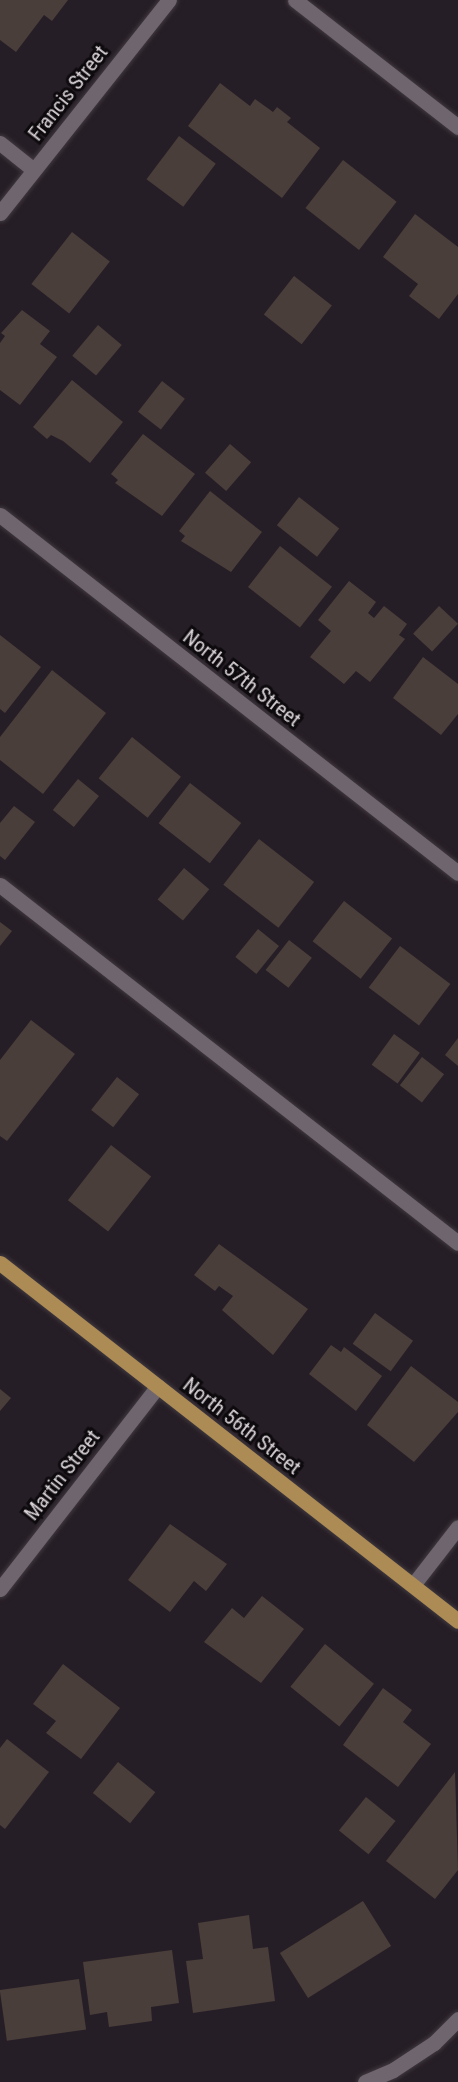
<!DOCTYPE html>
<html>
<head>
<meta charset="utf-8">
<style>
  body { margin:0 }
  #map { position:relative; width:458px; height:2082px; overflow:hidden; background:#261e26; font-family:"Roboto Condensed",sans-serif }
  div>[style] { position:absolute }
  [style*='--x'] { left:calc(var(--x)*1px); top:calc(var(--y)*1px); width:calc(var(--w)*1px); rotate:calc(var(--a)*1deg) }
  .building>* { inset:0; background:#4a3e3a; transform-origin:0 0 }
  .roads { filter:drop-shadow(0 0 2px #40393f) drop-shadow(0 0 2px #40393f) }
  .minor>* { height:15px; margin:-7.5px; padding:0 7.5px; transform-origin:7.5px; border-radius:7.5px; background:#6f656e }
  .major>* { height:15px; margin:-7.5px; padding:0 7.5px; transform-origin:7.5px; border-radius:7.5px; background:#ac8b54 }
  span { translate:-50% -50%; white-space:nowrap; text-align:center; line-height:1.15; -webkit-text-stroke:6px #0d0a0d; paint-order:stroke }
  .street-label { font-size:21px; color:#dad4d9 }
</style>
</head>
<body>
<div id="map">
  <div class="building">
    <div style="clip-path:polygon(0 0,68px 0,52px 21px,44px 15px,16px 52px,0 40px)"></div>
    <div style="clip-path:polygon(220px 83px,250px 106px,255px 99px,273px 112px,277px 107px,291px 118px,287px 122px,320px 148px,282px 198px,188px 126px)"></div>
    <div style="left:179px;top:136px;width:46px;height:54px;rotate:37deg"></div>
    <div style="left:343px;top:160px;width:68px;height:61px;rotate:38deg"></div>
    <div style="clip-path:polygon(415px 214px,458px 247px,458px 294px,439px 319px,409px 296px,418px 284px,383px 257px)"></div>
    <div style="left:72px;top:232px;width:48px;height:66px;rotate:38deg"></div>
    <div style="left:294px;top:276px;width:48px;height:49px;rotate:38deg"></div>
    <div style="clip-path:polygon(22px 310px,50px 331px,40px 344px,57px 357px,20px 405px,0 390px,0 343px,5px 336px,1px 333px)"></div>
    <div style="left:98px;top:325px;width:31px;height:40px;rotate:40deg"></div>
    <div style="clip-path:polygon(72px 380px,123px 422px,90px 463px,63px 441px,51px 435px,47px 439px,33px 427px)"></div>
    <div style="left:162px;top:381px;width:29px;height:39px;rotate:38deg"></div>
    <div style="clip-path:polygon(143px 434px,195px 474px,162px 516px,115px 483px,118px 480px,111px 474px)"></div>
    <div style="left:230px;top:444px;width:28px;height:38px;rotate:41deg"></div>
    <div style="clip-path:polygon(210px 491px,262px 532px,231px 572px,181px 541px,185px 536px,179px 531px)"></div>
    <div style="left:299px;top:497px;width:51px;height:36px;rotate:38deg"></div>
    <div style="left:280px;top:546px;width:66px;height:52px;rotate:38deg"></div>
    <div style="clip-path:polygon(349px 581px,376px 602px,368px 613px,374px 618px,384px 606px,407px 624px,399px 635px,405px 639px,370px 682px,356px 671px,344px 684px,310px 657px,331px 631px,318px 620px)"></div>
    <div style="left:439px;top:606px;width:26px;height:38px;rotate:43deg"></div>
    <div style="clip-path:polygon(0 635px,41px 667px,5px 713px,0 709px)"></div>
    <div style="clip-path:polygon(423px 657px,458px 684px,458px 714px,441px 735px,393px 698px)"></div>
    <div style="clip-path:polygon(52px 670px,106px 713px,43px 794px,0 760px,0 737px)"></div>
    <div style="left:132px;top:737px;width:63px;height:53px;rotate:39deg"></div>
    <div style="left:78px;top:779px;width:27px;height:40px;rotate:39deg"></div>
    <div style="left:190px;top:783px;width:65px;height:51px;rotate:38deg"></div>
    <div style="clip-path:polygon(14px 806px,35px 822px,5px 860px,0 856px,0 823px)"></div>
    <div style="left:259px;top:839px;width:70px;height:58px;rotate:38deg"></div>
    <div style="left:184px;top:868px;width:33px;height:41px;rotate:40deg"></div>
    <div style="left:344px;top:901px;width:61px;height:51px;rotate:38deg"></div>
    <div style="clip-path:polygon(0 922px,12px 931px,0 946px)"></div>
    <div style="left:258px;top:929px;width:27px;height:36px;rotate:39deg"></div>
    <div style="left:289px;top:940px;width:29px;height:38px;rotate:38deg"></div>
    <div style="left:400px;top:946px;width:63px;height:52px;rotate:37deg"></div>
    <div style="clip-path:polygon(31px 1020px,75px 1054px,7px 1141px,0 1136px,0 1060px)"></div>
    <div style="left:394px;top:1034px;width:32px;height:38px;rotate:36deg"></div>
    <div style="clip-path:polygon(458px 1038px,458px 1066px,445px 1055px)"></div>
    <div style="left:422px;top:1057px;width:28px;height:36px;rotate:38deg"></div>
    <div style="left:117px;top:1077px;width:28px;height:42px;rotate:38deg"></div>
    <div style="left:111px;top:1145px;width:51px;height:70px;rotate:38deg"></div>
    <div style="clip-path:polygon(219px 1244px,308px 1309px,273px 1355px,222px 1310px,233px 1296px,219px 1286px,215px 1291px,194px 1275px)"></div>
    <div style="left:375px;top:1313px;width:47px;height:38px;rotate:36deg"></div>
    <div style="clip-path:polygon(331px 1345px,341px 1352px,344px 1347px,382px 1376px,356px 1411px,309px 1374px)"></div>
    <div style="clip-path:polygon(411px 1366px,458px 1402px,458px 1412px,414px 1462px,367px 1425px)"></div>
    <div style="clip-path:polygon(0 1389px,11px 1398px,0 1411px)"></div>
    <div style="clip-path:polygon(170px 1524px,227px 1564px,206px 1591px,194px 1581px,170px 1612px,128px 1580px)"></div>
    <div style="clip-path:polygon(262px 1596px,304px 1629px,261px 1683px,204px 1642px,232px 1608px,244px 1618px)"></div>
    <div style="left:325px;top:1644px;width:63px;height:55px;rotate:39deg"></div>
    <div style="clip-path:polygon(63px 1664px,120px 1708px,81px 1759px,46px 1733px,56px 1721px,33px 1704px)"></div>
    <div style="clip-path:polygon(383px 1688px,412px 1710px,403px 1722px,431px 1744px,398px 1787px,343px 1745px)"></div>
    <div style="clip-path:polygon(7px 1739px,49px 1772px,5px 1829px,0 1825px,0 1748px)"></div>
    <div style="left:118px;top:1762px;width:48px;height:40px;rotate:39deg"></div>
    <div style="clip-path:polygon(455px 1772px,458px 1870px,435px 1899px,386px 1861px)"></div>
    <div style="left:366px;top:1797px;width:38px;height:43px;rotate:39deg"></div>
    <div style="left:363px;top:1901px;width:53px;height:98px;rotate:58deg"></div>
    <div style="clip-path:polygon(249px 1915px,253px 1949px,268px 1947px,275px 2001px,193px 2013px,186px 1961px,203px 1959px,198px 1923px)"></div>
    <div style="clip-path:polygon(172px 1950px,179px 2003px,151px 2007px,152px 2021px,109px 2027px,107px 2012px,90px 2015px,83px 1962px)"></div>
    <div style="left:79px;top:1979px;width:51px;height:80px;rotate:82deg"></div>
  </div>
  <div class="roads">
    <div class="minor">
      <div style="--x:295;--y:0;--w:207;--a:37.9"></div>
      <div style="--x:0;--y:143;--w:43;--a:38.5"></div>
      <div style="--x:0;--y:213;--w:272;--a:-51.6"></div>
      <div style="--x:0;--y:515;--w:581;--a:38.01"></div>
      <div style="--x:0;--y:885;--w:581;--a:38.01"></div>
      <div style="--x:413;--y:1585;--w:73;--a:-52.2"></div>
      <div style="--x:0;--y:1589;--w:257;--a:-52.1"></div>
      <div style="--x:365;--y:2082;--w:30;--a:-23"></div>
      <div style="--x:393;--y:2070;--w:49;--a:-33.4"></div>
      <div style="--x:434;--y:2043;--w:34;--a:-45"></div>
    </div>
    <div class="major">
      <div style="--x:0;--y:1263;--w:581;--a:38.01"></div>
    </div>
  </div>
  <div class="street-label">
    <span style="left:68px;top:93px;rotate:-52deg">Francis Street</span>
    <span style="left:242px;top:678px;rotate:38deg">North 57th Street</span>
    <span style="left:242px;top:1426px;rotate:38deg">North 56th Street</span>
    <span style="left:62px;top:1475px;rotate:-52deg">Martin Street</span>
  </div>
</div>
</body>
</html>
